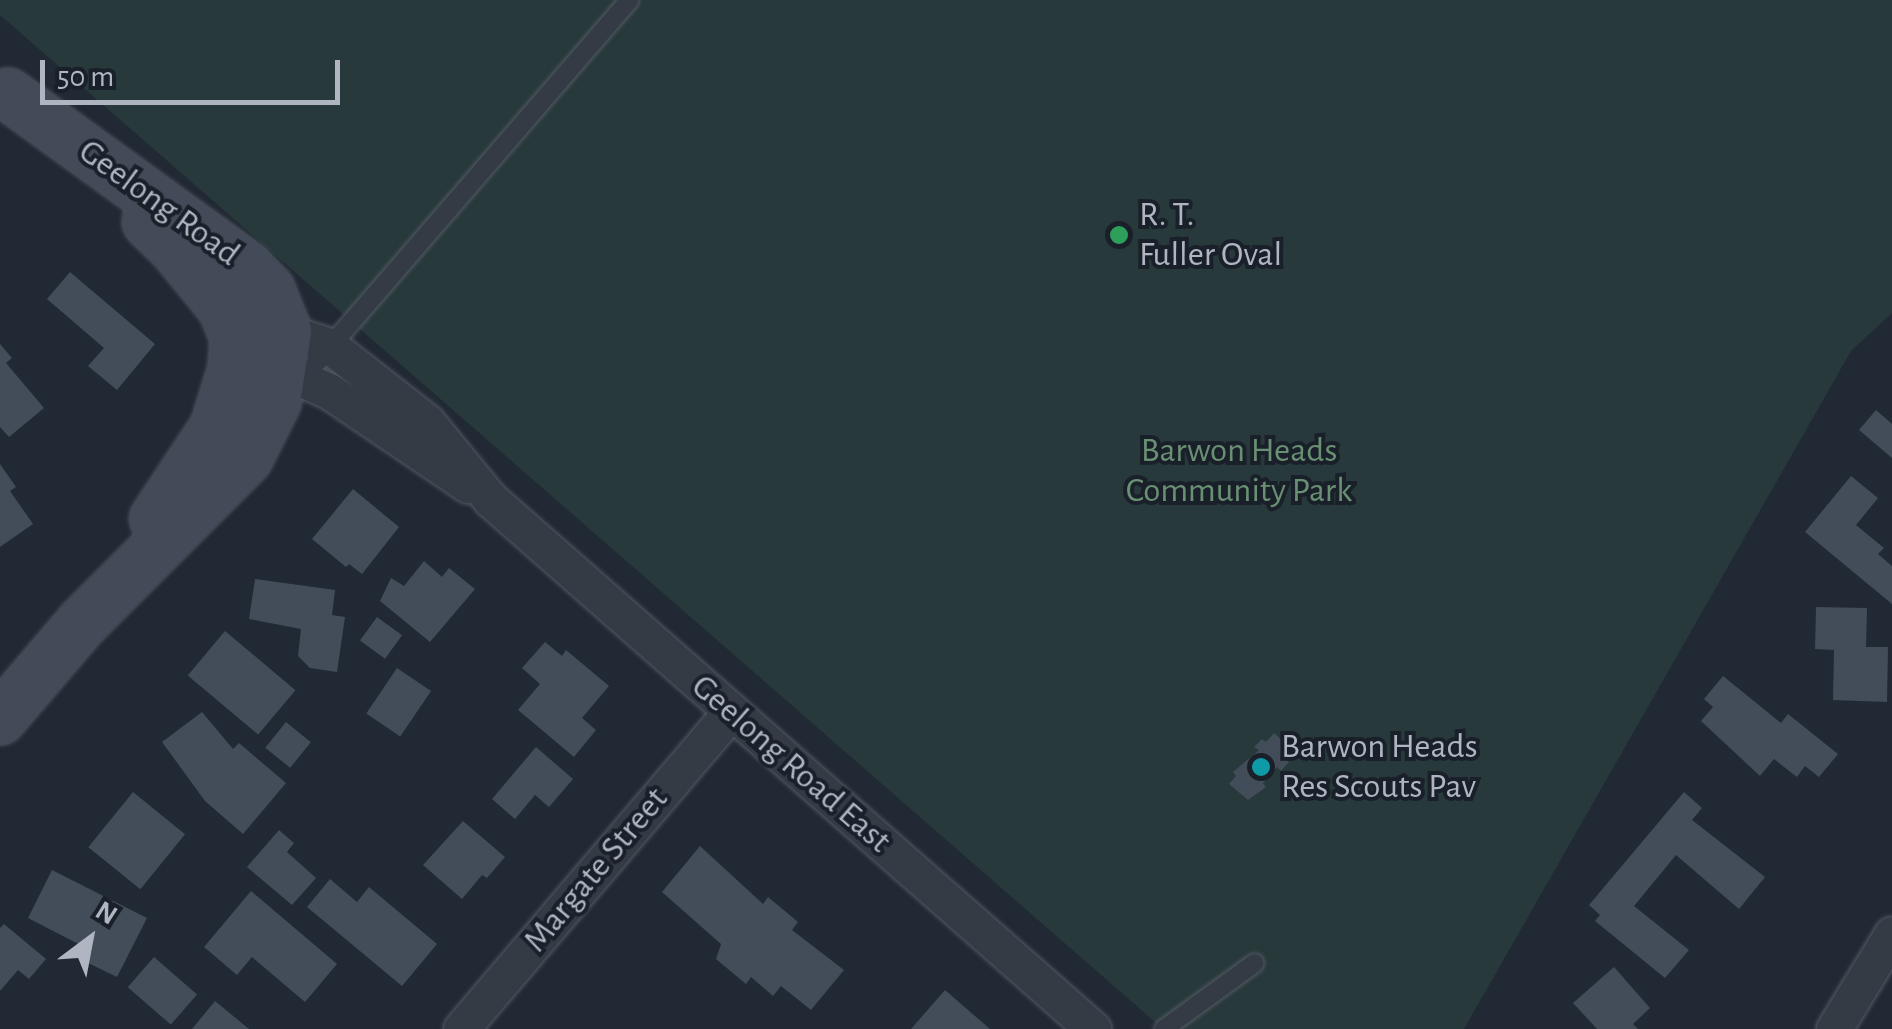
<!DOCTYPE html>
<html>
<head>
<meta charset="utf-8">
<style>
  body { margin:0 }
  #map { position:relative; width:1892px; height:1029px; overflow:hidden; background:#212934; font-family:"Alegreya Sans",sans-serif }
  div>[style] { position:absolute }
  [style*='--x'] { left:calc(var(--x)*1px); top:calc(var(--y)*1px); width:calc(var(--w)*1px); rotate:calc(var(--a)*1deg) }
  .green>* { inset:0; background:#27393a }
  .building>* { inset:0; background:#434c59; transform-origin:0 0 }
  .roads { filter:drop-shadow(0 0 2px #525963) drop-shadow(0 0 2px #525963) }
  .lane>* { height:18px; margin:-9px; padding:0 9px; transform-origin:9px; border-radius:9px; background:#353b45 }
  .street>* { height:35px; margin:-17.5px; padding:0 17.5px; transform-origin:17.5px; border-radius:17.5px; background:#353b45 }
  .secondary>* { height:50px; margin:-25px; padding:0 25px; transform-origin:25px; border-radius:25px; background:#434a58 }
  .dots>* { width:28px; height:28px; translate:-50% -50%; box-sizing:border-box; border:5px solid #1a202a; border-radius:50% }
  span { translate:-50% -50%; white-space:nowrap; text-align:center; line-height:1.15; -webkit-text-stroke:8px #1a202a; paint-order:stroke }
  .street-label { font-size:35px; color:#afb6c2 }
  .poi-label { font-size:35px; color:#afb6c2 }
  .left { translate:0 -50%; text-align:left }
  .park-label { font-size:35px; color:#699073 }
  .north { position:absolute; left:40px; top:889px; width:100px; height:100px; -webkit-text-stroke:8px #1a202a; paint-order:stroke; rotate:32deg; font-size:28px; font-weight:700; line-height:40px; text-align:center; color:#afb6c2 }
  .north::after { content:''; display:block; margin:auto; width:35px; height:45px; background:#afb6c2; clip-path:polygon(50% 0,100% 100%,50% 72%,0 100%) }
  .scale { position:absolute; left:40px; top:60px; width:300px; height:45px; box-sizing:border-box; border:5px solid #afb6c2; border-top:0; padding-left:12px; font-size:30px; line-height:35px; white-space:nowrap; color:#afb6c2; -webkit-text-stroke:8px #1a202a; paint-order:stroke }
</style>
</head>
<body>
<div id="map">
  <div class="green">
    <div style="clip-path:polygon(0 0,1892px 0,1892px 313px,1851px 351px,1464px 1029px,1163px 1029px,0 15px)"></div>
  </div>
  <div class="building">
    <div style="clip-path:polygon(70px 272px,155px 344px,117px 390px,88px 366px,104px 348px,47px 299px)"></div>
    <div style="clip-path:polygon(0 344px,12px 358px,6px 363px,44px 408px,9px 437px,0 427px)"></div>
    <div style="clip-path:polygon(1876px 410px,1892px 424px,1892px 458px,1859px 430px)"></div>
    <div style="clip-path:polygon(0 464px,16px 487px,10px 491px,33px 524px,0 547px)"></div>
    <div style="clip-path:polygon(1851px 476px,1878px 498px,1856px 525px,1884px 548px,1878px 554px,1892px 566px,1892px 604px,1805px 532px)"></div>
    <div style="clip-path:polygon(353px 489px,399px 527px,362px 574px,349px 564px,346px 567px,312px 539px)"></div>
    <div style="clip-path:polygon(424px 561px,442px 577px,449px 568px,475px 589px,430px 642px,380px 601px,391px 578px,404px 586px)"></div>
    <div style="clip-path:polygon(255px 579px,335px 590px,332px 615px,345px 617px,337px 672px,310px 668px,298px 656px,301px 629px,249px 619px)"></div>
    <div style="clip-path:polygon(1816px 607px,1867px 608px,1866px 647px,1888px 647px,1887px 702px,1833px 700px,1834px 650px,1815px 649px)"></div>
    <div style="left:377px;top:617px;width:31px;height:29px;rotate:36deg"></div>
    <div style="left:225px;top:631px;width:92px;height:58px;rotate:40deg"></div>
    <div style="clip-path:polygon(545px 642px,562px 656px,566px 650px,609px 686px,582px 718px,596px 730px,574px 757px,518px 710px,540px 684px,522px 668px)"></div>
    <div style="left:397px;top:668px;width:41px;height:55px;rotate:34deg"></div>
    <div style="clip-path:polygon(1723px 676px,1781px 723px,1788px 714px,1838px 754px,1819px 777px,1805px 766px,1797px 777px,1774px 759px,1760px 776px,1701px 721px,1713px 707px,1704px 699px)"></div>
    <div style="clip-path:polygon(202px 712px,233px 749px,239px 743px,286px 783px,243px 834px,205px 801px,162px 742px)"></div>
    <div style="left:286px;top:722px;width:32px;height:33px;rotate:39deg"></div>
    <div style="clip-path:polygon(1274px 733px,1293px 750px,1285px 758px,1289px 762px,1281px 771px,1277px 767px,1263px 783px,1266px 787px,1248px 800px,1229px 784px,1236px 776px,1233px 772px,1259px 750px,1254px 747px,1262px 739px,1266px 742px)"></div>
    <div style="clip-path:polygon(536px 747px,573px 779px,549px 807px,535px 795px,515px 819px,492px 799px)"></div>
    <div style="left:133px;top:792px;width:67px;height:71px;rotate:39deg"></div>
    <div style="clip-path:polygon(1684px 792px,1702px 808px,1692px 820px,1765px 877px,1739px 909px,1676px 855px,1634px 906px,1689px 950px,1665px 978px,1595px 921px,1600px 915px,1589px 905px)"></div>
    <div style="clip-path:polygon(463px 821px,505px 857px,487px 878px,482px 875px,462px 899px,423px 865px)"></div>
    <div style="clip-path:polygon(279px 830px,294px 843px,287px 852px,316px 878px,292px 905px,247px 867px)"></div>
    <div style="clip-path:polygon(700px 846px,763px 904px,768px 897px,798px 922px,792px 930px,844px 970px,811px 1010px,781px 986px,773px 996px,751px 977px,746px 984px,716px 959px,721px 944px,662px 892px)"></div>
    <div style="clip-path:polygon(52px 870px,147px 918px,117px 977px,86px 962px,92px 951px,28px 918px)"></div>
    <div style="clip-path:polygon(330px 879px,357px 902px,369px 887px,437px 944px,402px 986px,307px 907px)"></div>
    <div style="clip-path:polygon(251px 891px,337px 964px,305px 1002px,252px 957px,237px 975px,204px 947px)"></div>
    <div style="clip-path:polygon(4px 924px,46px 959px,29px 979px,18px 970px,0 991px,0 928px)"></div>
    <div style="left:154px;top:957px;width:57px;height:40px;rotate:41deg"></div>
    <div style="clip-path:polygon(1614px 967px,1650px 1008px,1633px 1024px,1638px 1029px,1597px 1029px,1573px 1003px)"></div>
    <div style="clip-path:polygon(945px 990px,990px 1029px,911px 1029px)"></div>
    <div style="clip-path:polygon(215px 1001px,249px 1029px,192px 1029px)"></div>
  </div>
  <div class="roads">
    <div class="lane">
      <div style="--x:304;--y:377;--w:498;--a:-49.2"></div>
      <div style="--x:1164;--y:1029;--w:112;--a:-36"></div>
    </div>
    <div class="street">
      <div style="--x:286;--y:332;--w:46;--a:17.7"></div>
      <div style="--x:330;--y:346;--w:123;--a:38.1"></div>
      <div style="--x:427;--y:422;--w:99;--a:50.7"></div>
      <div style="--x:490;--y:499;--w:803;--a:41.31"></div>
      <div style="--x:283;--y:371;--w:50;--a:23.5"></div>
      <div style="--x:329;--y:391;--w:168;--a:34.1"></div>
      <div style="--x:461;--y:1029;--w:416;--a:-49.6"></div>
      <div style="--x:1834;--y:1029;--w:111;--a:-58.6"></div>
    </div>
    <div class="secondary">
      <div style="--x:148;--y:222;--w:36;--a:44"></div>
      <div style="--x:174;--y:247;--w:79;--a:50.7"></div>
      <div style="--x:224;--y:308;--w:32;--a:68"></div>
      <div style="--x:236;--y:338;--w:31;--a:94"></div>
      <div style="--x:234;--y:369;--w:61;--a:107.2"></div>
      <div style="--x:216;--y:427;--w:110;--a:123.5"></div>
      <div style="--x:0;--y:719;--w:126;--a:-49.5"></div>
      <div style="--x:82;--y:623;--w:233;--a:-45"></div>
      <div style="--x:247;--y:458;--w:63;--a:-63.4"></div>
      <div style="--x:275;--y:402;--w:71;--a:-81.1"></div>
      <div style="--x:286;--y:332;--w:45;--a:-112"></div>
      <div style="--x:269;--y:290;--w:32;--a:-134"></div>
      <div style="--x:247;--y:267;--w:295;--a:-144.1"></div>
    </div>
  </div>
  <div class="dots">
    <div style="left:1119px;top:235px;background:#2e9e5b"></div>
    <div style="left:1261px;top:767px;background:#0f9aa8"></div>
  </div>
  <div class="street-label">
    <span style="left:159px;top:203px;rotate:36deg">Geelong Road</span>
    <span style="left:791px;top:764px;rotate:41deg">Geelong Road East</span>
    <span style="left:596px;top:870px;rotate:-50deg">Margate Street</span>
  </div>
  <div class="poi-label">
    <span class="left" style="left:1139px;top:235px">R. T.<br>Fuller Oval</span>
    <span class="left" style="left:1281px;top:767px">Barwon Heads<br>Res Scouts Pav</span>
  </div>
  <div class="park-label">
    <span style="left:1239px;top:471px">Barwon Heads<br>Community Park</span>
  </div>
  <div class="north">N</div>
  <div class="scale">50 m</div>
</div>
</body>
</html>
